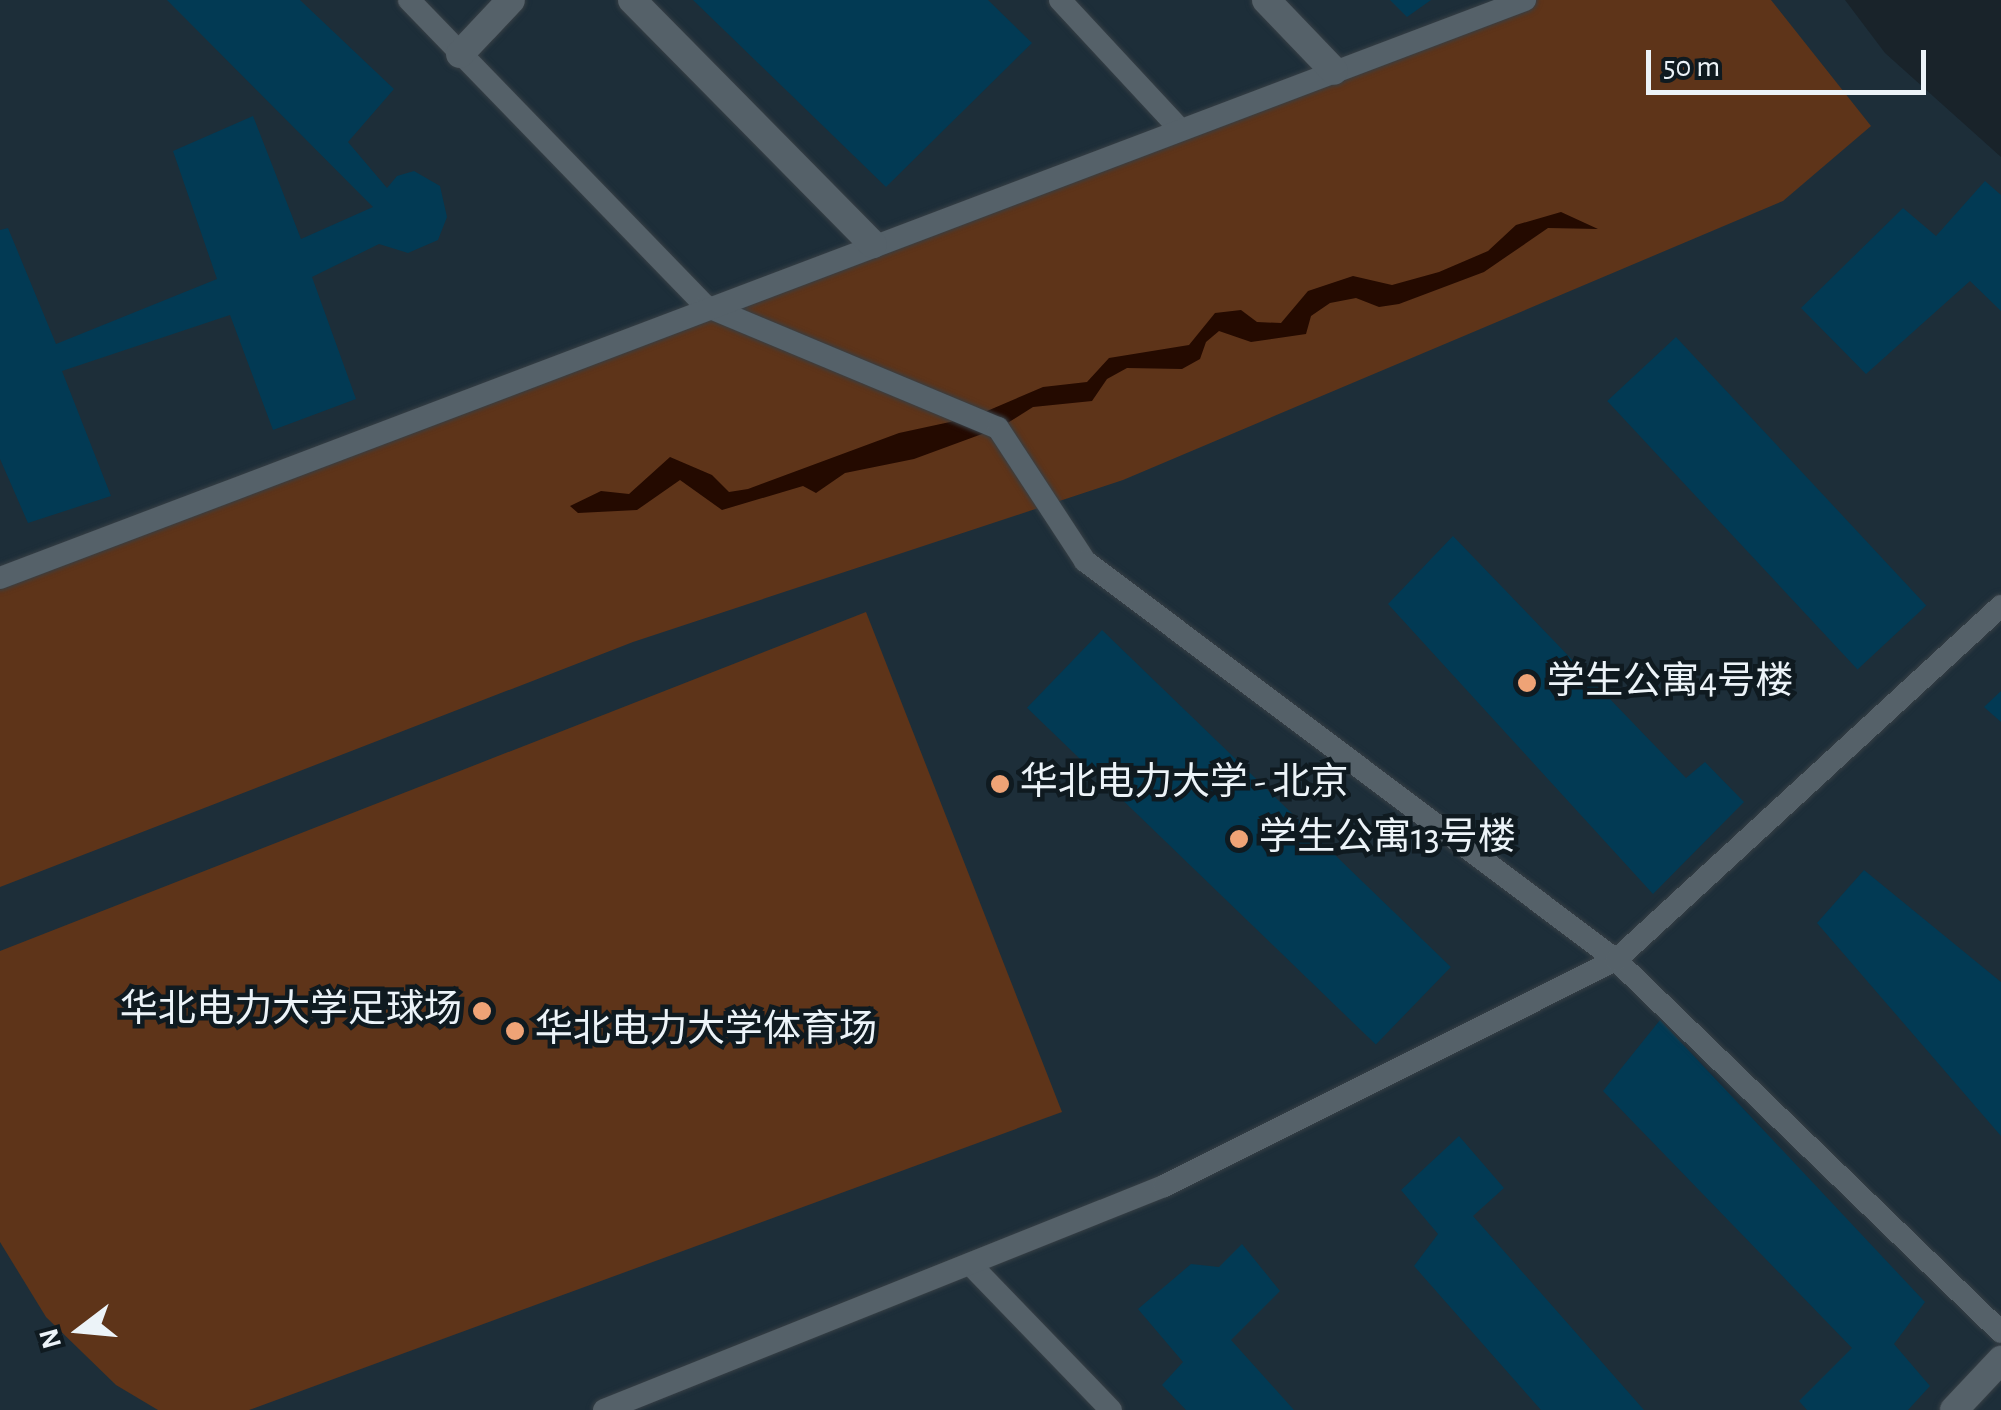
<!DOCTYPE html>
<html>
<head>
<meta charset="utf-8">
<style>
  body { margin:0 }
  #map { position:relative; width:2001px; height:1410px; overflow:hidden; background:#19232a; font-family:"Alegreya Sans","Noto Sans SC",sans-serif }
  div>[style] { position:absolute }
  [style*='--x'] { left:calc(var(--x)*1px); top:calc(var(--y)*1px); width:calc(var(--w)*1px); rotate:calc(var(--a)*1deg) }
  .built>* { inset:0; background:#1d2e39 }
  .green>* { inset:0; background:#5e3419 }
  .water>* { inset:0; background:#240a00 }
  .building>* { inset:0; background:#023a54; transform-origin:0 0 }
  .roads { filter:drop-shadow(0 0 2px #373f45) drop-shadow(0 0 2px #373f45) }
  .service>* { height:22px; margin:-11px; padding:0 11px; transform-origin:11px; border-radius:11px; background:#556169 }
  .minor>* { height:28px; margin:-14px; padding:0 14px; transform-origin:14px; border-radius:14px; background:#556169 }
  .dots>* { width:28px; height:28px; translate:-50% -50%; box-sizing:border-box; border:5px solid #0f1a20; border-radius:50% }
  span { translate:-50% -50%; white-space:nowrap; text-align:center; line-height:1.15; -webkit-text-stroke:9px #0f1a20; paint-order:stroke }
  .poi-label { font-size:38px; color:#ecf3f8 }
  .left { translate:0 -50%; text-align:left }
  .right { translate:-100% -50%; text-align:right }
  .north { position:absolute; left:30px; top:1280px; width:100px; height:100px; -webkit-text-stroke:8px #0f1a20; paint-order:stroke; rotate:254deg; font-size:28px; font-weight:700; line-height:40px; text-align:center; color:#ecf3f8 }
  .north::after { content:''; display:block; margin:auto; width:35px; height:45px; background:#ecf3f8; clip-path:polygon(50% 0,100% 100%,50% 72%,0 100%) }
  .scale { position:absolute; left:1646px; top:50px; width:280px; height:45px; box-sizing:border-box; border:5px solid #ecf3f8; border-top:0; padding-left:12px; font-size:30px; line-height:35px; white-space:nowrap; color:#ecf3f8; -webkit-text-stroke:8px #0f1a20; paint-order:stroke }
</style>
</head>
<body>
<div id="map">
  <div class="built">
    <div style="clip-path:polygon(0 0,1845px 0,1885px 53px,2001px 157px,2001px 1410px,0 1410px)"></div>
  </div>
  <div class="green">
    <div style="clip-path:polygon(1525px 0,1771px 0,1871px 126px,1783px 201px,1123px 480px,633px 642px,0 887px,0 578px)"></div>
    <div style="clip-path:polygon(866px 612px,1062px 1112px,249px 1410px,158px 1410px,116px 1385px,46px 1317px,0 1242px,0 951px)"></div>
  </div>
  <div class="water">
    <div style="clip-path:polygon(1561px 212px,1598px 229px,1548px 228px,1484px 272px,1399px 304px,1379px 307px,1356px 298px,1330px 303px,1311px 316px,1306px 334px,1251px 342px,1219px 331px,1206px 342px,1200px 359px,1182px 369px,1127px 368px,1107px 379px,1092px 401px,1033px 407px,1001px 427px,914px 459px,845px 473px,816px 493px,803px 486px,722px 510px,680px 480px,637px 510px,578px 513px,570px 506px,601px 491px,629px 494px,670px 457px,712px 475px,729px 492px,748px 489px,899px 433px,973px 417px,1043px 387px,1087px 382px,1109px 358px,1189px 345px,1215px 313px,1241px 310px,1257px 322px,1281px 323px,1308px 291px,1353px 276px,1392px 285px,1439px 272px,1488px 251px,1516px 225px)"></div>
  </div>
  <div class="building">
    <div style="clip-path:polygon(167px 0,300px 0,394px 89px,348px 142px,387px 188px,397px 176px,414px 171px,440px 186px,447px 217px,438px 240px,408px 253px,379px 244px,312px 277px,356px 399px,273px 430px,230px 315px,62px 371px,111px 496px,28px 523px,0 459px,0 230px,8px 228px,56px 344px,217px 279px,173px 151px,253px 116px,301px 239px,373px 207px)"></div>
    <div style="clip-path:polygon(693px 0,988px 0,1032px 43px,886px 187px)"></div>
    <div style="clip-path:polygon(1390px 0,1431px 0,1407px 17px)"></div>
    <div style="clip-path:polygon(1985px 181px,2001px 195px,2001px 311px,1970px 281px,1866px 374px,1801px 308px,1903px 208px,1936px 236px)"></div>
    <div style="left:1676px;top:337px;width:367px;height:94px;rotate:47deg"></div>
    <div style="clip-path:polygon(1453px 536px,1686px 778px,1705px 762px,1744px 802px,1653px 894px,1388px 604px)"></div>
    <div style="left:1102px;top:630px;width:485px;height:108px;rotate:44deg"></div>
    <div style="clip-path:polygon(2001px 691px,2001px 722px,1984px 707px)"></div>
    <div style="clip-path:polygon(1864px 870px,2001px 982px,2001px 1136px,1817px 923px)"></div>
    <div style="clip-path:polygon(1660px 1020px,1925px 1302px,1894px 1344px,1930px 1386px,1908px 1410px,1807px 1410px,1799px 1401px,1852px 1348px,1603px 1091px)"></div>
    <div style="clip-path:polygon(1459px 1136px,1504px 1188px,1473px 1216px,1644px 1410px,1541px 1410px,1414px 1266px,1438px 1234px,1401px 1190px)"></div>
    <div style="clip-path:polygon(1242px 1244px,1280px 1291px,1231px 1340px,1294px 1410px,1186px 1410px,1162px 1385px,1183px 1362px,1138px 1309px,1191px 1264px,1219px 1267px)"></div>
  </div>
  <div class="roads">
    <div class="service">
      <div style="--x:409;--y:0;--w:426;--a:45.9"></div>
      <div style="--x:706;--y:306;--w:316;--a:22.7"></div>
      <div style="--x:998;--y:428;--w:159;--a:56.8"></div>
      <div style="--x:1085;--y:561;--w:664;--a:36.92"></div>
      <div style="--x:1616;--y:960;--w:535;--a:44.02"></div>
      <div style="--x:1060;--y:0;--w:176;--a:47.1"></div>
      <div style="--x:0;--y:578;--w:1631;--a:-20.76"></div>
      <div style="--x:970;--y:1264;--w:203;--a:46"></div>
      <div style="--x:604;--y:1410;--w:603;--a:-21.8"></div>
      <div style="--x:1164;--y:1186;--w:505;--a:-26.57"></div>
      <div style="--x:1616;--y:960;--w:523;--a:-42.6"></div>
    </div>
    <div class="minor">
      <div style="--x:632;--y:0;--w:343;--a:45.4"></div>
      <div style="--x:1266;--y:0;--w:98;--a:46.2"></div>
      <div style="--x:460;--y:54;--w:74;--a:-46.6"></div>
      <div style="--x:1954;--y:1410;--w:69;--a:-46.8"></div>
    </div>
  </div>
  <div class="dots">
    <div style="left:1527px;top:683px;background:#efa376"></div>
    <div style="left:1000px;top:784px;background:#efa376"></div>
    <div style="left:1239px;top:839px;background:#efa376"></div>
    <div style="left:482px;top:1011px;background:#efa376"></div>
    <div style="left:515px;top:1031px;background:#efa376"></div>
  </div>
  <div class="poi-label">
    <span class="left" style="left:1547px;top:683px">学生公寓4号楼</span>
    <span class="left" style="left:1020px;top:784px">华北电力大学 - 北京</span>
    <span class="left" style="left:1259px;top:839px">学生公寓13号楼</span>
    <span class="right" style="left:462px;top:1011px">华北电力大学足球场</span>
    <span class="left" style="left:535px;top:1031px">华北电力大学体育场</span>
  </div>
  <div class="north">N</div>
  <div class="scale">50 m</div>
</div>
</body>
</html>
